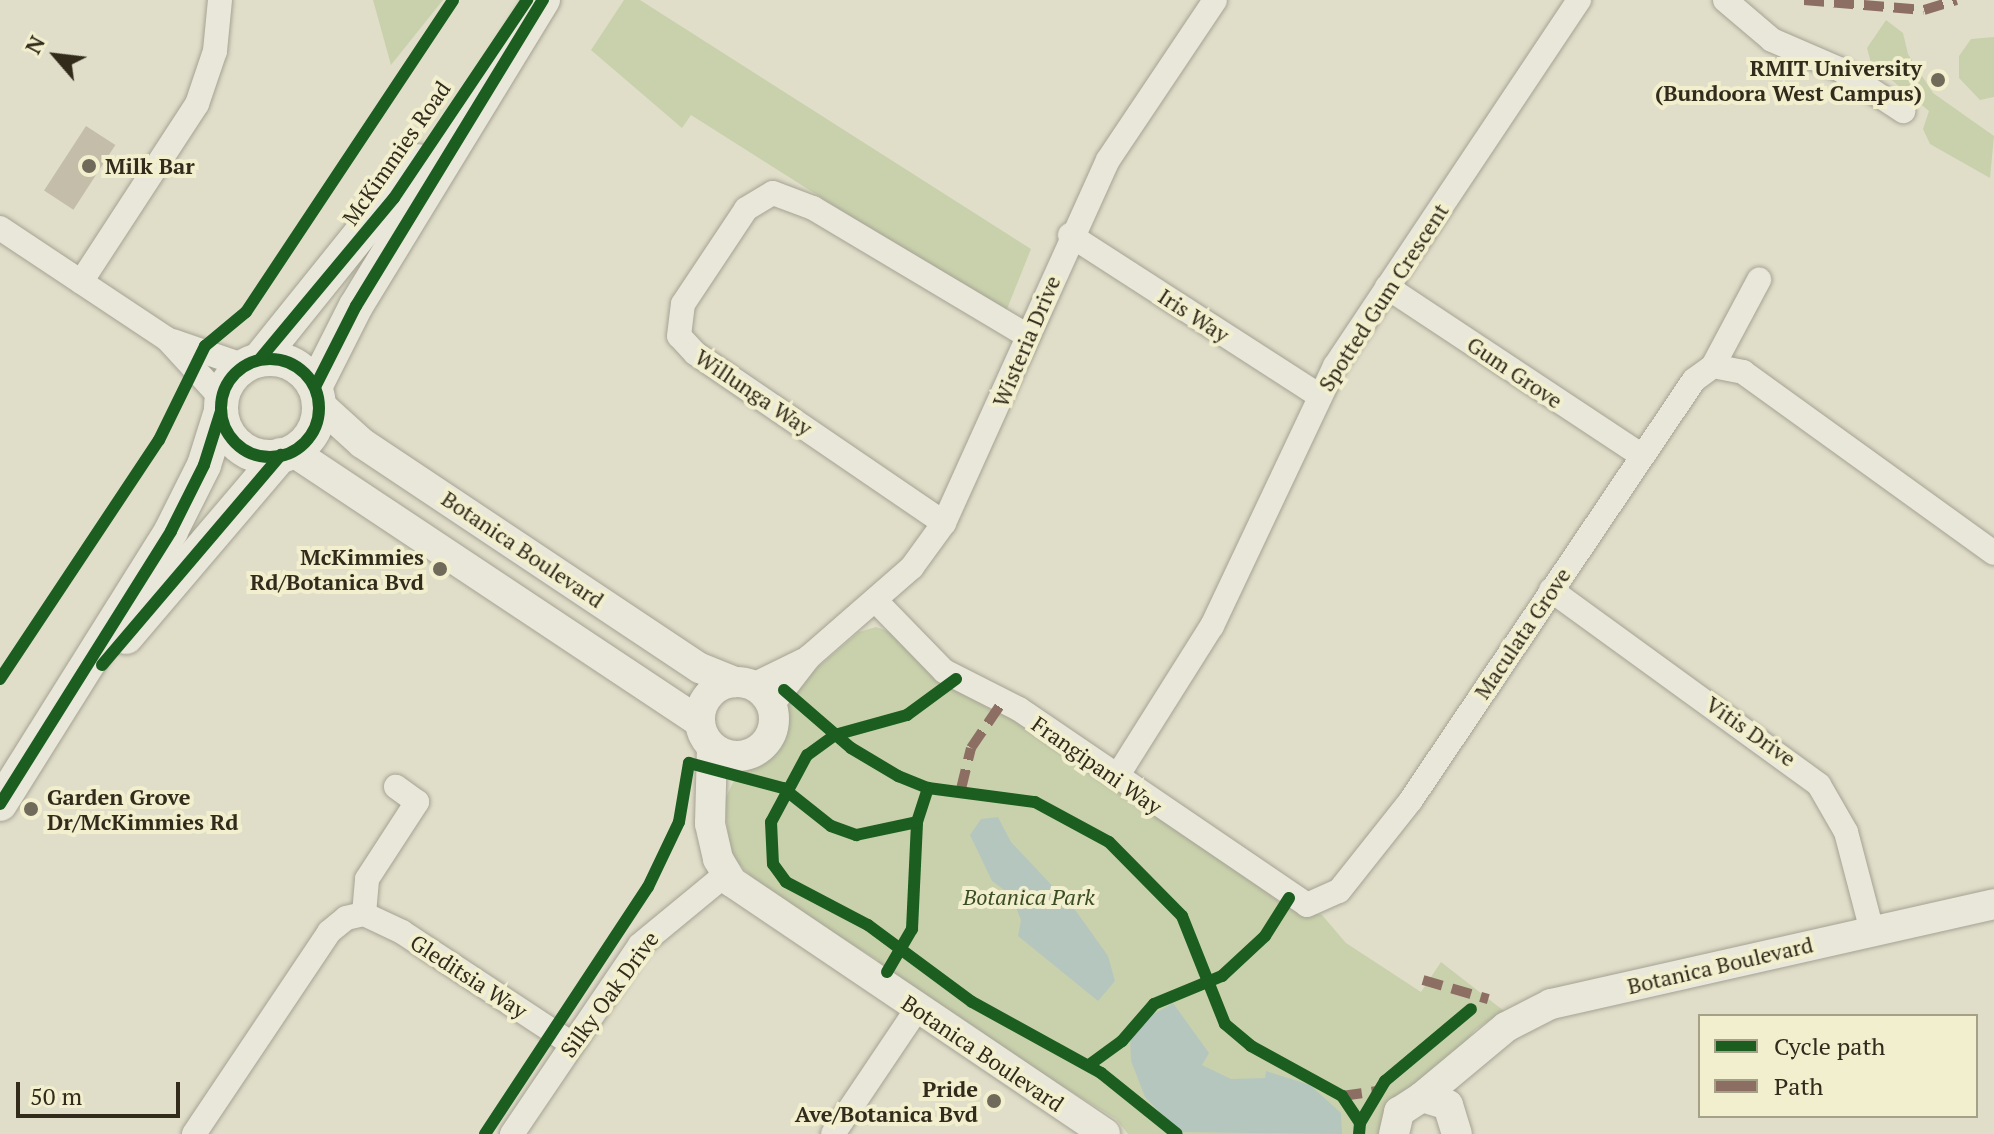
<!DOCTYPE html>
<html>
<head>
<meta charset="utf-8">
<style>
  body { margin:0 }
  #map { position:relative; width:1994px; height:1134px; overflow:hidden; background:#e0dec9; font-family:"PT Serif",serif }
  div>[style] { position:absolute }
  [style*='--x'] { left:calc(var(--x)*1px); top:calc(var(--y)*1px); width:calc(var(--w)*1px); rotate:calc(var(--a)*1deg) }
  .green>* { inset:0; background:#c9d1ac }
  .water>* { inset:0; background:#b5c6be }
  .building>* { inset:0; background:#c3bdaa; transform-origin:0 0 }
  .roads { filter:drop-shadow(0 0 2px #a5a293) drop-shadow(0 0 2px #a5a293) }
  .minor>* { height:24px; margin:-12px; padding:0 12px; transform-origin:12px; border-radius:12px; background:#e8e7da }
  .tertiary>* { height:30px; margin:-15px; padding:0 15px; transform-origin:15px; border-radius:15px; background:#e8e7da }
  .tertiary>.ring { margin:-15px; padding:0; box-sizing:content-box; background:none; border:30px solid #e8e7da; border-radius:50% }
  .secondary>* { height:34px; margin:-17px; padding:0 17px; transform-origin:17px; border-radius:17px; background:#e8e7da }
  .secondary>.ring { margin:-17px; padding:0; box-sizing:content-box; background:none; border:34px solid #e8e7da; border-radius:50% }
  .quiet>* { height:10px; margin-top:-5px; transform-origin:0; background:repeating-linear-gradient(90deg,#8d6e63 0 20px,transparent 0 30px) }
  .cycleway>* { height:12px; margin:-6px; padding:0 6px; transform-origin:6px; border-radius:6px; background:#1b5e20 }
  .cycleway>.ring { margin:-6px; padding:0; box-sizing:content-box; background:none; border:12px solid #1b5e20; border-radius:50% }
  .dots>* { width:22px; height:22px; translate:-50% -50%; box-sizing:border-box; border:4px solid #f2efce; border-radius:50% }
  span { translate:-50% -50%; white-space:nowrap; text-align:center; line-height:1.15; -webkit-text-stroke:8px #f2efce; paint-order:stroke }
  .poi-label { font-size:22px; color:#322b1c; font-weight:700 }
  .right { translate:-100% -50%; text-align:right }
  .left { translate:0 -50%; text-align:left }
  .street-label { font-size:22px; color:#322b1c }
  .park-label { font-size:22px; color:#3a4d24; font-style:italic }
  .legend { position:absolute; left:1698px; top:1014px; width:280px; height:104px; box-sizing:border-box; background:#f2efce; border:2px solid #a5a187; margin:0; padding:10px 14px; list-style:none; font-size:24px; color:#322b1c }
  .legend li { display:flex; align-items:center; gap:16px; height:40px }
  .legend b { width:40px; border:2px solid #a5a187 }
  .north { position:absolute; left:16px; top:16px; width:80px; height:80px; -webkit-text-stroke:6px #f2efce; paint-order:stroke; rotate:298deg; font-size:22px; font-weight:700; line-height:32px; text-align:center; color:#322b1c }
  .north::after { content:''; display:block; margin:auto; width:28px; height:36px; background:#322b1c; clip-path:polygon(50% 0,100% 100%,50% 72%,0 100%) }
  .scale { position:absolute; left:16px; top:1082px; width:164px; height:36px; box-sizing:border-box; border:4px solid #322b1c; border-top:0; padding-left:10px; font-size:24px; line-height:28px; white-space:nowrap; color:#322b1c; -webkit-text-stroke:6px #f2efce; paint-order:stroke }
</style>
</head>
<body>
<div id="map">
  <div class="green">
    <div style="clip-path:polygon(373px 0,443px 0,391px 65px)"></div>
    <div style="clip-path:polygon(624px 0,640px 0,1031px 249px,1005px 314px,691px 115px,682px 128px,591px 50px)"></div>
    <div style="clip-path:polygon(1886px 20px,1903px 33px,1908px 54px,1933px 93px,1994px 136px,1990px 178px,1930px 144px,1923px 129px,1929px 111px,1871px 63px,1867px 48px)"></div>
    <div style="clip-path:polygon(1994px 37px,1994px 97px,1980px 100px,1959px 78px,1959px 56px,1971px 39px)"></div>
    <div style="clip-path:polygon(876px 627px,890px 632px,949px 687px,997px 709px,1094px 771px,1241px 870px,1285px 907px,1322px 915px,1346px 943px,1421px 992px,1441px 962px,1504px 1011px,1476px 1029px,1386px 1134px,1128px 1134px,1116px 1119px,974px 1032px,878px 966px,878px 960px,770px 896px,731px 856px,724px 802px,735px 778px,772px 743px,799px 683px,859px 632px)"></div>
  </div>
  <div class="water">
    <div style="clip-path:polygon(998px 817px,1011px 842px,1076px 911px,1108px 956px,1115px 981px,1098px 1001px,1018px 936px,1021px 920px,1011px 895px,992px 881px,970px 835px,981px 819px)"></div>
    <div style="clip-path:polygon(1173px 1003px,1209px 1053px,1202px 1065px,1231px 1079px,1265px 1078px,1266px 1071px,1310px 1085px,1341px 1113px,1342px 1134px,1179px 1132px,1145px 1097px,1131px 1061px,1130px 1036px,1138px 1023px)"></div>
  </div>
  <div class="building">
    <div style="left:86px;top:126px;width:35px;height:77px;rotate:33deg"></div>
  </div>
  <div class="roads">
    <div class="minor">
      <div style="--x:1725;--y:0;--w:62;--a:40.4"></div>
      <div style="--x:1772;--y:40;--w:73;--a:23.4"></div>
      <div style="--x:1839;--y:69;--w:77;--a:33.3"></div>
      <div style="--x:0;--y:228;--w:201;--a:33.6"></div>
      <div style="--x:167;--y:339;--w:81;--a:47.5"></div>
      <div style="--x:1070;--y:235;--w:295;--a:32.8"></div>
      <div style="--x:81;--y:282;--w:212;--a:-56.9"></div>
      <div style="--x:197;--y:104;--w:56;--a:-71.2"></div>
      <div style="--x:215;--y:51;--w:51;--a:-84.4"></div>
      <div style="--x:1387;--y:287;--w:306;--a:33.5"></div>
      <div style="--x:173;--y:341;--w:76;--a:19.1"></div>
      <div style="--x:1713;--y:366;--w:98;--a:-61.9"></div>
      <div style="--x:944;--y:523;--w:301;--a:-145.7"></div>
      <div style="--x:695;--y:353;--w:23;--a:-133"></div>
      <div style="--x:679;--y:336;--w:32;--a:-83"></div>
      <div style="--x:683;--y:304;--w:114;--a:-56.4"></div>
      <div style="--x:746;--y:209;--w:31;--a:-31"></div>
      <div style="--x:773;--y:193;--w:43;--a:20.6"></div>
      <div style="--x:813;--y:208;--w:250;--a:30.8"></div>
      <div style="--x:1551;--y:590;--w:331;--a:36"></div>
      <div style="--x:1819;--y:785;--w:54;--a:60.1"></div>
      <div style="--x:1846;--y:832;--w:102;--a:75.3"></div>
      <div style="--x:876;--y:601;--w:98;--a:45.8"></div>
      <div style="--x:944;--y:671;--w:84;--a:26.9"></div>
      <div style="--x:1019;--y:709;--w:348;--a:34.2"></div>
      <div style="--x:1307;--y:905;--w:35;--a:-24"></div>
      <div style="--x:1339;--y:891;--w:116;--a:-51.6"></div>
      <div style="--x:1411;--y:800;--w:506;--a:-56.03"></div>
      <div style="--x:1694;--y:380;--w:24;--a:-36"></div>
      <div style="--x:1713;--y:366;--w:31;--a:11"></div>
      <div style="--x:1743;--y:372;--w:309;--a:35.8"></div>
      <div style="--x:753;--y:685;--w:57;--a:-26.1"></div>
      <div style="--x:772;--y:705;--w:61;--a:-52.4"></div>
      <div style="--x:809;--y:657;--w:137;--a:-41.1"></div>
      <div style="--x:912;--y:567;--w:54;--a:-54"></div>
      <div style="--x:944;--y:523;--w:398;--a:-65.7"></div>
      <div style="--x:1108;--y:160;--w:192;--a:-56.2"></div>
      <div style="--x:1118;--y:775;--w:176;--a:-57.8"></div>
      <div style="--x:1212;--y:626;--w:288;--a:-64.7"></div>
      <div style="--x:1335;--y:366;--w:440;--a:-56.3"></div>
      <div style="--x:364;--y:914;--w:42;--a:25.3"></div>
      <div style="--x:402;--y:932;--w:204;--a:33.4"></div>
      <div style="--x:194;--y:1134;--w:243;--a:-56.2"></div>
      <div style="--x:329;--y:932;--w:22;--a:-39"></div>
      <div style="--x:346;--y:918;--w:18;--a:-13"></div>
      <div style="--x:364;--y:914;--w:35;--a:-85"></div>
      <div style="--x:367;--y:879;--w:92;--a:-57"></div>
      <div style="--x:417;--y:802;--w:26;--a:-144"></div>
      <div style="--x:512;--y:1134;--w:228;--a:-55.9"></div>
      <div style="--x:640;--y:945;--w:112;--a:-39.5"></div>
      <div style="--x:833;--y:1134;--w:151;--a:-56.1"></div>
    </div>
    <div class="tertiary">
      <div style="--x:319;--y:404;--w:58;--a:42.2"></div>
      <div style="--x:362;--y:443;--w:406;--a:33.7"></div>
      <div style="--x:700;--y:668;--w:38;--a:22"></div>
      <div style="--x:292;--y:451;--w:490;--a:33.6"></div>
      <div class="ring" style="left:700px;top:682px;width:44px;height:44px"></div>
      <div style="--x:712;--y:747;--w:77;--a:91.5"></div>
      <div style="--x:710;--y:824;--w:36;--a:77"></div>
      <div style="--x:718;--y:859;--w:27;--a:59"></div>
      <div style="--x:732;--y:882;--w:450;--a:34"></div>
      <div style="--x:1422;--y:1097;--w:109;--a:-39.8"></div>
      <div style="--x:1506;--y:1027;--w:51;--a:-27.1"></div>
      <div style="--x:1551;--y:1004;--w:454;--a:-12.7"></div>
      <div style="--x:1394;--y:1134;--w:23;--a:-77"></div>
      <div style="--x:1399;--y:1112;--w:27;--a:-33"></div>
      <div style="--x:1422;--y:1097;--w:27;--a:17"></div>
      <div style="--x:1448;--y:1105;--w:30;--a:73"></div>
    </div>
    <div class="secondary">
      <div class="ring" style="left:221px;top:359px;width:64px;height:64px"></div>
      <div style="--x:259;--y:360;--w:255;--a:-51.2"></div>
      <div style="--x:315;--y:387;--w:91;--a:-63.2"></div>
      <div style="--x:356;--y:306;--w:359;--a:-58.6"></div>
      <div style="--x:126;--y:637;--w:239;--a:-49.6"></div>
      <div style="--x:0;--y:804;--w:322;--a:-57.9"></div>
      <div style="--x:171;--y:531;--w:74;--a:-63.4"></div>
      <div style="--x:204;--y:465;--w:57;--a:-72.5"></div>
    </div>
  </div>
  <div class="quiet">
    <div style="--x:1804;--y:0;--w:120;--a:4.8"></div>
    <div style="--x:1924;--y:10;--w:34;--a:-17"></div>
    <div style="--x:961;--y:789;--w:42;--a:-76.3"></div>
    <div style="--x:971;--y:748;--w:57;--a:-55.8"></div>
    <div style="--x:1423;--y:980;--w:68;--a:16.3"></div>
    <div style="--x:1342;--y:1096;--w:34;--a:-8"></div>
  </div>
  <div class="cycleway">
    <div class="ring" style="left:221px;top:359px;width:86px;height:86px"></div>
    <div style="--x:259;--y:360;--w:211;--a:-50.2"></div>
    <div style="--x:394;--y:198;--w:239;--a:-56.1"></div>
    <div style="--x:315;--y:387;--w:91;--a:-63.2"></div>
    <div style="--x:356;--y:306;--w:359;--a:-58.6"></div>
    <div style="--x:102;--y:665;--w:276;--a:-49.6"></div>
    <div style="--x:0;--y:679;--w:287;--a:-56.4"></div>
    <div style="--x:159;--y:440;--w:105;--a:-63.9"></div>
    <div style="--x:205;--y:346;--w:53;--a:-39.7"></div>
    <div style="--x:246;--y:312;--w:374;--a:-56.4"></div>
    <div style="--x:956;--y:679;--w:61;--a:143.7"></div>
    <div style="--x:907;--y:715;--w:75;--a:164.5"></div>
    <div style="--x:835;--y:735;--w:34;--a:144"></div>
    <div style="--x:807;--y:755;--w:76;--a:118.2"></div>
    <div style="--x:771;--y:822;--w:42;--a:87.3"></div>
    <div style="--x:773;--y:864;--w:22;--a:54"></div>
    <div style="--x:786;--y:882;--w:93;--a:27.7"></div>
    <div style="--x:868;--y:925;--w:129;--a:36.5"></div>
    <div style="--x:972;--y:1002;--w:147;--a:28.8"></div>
    <div style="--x:1101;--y:1073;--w:97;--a:38.8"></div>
    <div style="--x:784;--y:690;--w:89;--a:40.9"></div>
    <div style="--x:851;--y:748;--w:55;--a:30.8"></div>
    <div style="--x:898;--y:776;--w:32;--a:22"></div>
    <div style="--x:928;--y:788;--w:108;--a:7.5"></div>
    <div style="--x:1035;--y:802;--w:84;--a:28.4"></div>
    <div style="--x:1109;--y:842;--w:104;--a:45.4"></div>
    <div style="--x:1182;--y:916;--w:116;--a:68.3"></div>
    <div style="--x:1225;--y:1024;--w:34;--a:40"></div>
    <div style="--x:1251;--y:1046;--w:104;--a:28.8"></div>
    <div style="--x:1342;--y:1096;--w:32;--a:56"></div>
    <div style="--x:1360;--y:1123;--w:11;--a:95"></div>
    <div style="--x:0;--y:804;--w:322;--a:-57.9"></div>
    <div style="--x:171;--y:531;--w:74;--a:-63.4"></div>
    <div style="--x:204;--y:465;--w:57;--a:-72.5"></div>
    <div style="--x:887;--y:972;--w:50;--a:-59.8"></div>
    <div style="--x:912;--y:929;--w:107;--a:-87.3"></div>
    <div style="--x:1089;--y:1065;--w:41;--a:-36"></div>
    <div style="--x:1122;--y:1041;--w:49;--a:-49.1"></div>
    <div style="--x:1154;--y:1004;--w:74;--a:-22.4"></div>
    <div style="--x:1222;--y:976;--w:59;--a:-42.9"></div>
    <div style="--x:1265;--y:936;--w:45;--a:-57.7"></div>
    <div style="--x:1360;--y:1123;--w:49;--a:-59.2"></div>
    <div style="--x:1385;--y:1081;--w:112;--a:-39.9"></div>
    <div style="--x:485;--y:1134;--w:296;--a:-56.6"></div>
    <div style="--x:648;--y:887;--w:72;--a:-64.5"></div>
    <div style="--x:679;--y:822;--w:60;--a:-80.4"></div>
    <div style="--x:689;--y:763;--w:97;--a:14.9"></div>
    <div style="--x:783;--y:788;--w:61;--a:38.4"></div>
    <div style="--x:831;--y:826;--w:27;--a:20"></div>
    <div style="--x:856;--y:835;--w:62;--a:-12"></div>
    <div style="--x:917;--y:822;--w:36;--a:-72"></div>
  </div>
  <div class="dots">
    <div style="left:1938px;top:80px;background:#6f6a59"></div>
    <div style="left:89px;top:166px;background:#6f6a59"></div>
    <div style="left:440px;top:569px;background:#6f6a59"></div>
    <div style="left:31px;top:809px;background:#6f6a59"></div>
    <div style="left:994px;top:1101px;background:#6f6a59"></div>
  </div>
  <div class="poi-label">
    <span class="right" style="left:1922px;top:80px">RMIT University<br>(Bundoora West Campus)</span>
    <span class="left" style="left:105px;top:166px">Milk Bar</span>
    <span class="right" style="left:424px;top:569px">McKimmies<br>Rd/Botanica Bvd</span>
    <span class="left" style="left:47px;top:809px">Garden Grove<br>Dr/McKimmies Rd</span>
    <span class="right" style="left:978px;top:1101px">Pride<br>Ave/Botanica Bvd</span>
  </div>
  <div class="street-label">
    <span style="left:396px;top:153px;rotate:-55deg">McKimmies Road</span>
    <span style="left:1383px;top:297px;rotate:-57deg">Spotted Gum Crescent</span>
    <span style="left:1194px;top:315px;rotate:33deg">Iris Way</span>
    <span style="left:1026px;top:341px;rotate:-67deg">Wisteria Drive</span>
    <span style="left:1515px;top:372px;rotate:34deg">Gum Grove</span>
    <span style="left:754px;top:392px;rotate:34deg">Willunga Way</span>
    <span style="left:523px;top:549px;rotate:34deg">Botanica Boulevard</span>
    <span style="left:1522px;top:633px;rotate:-56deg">Maculata Grove</span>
    <span style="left:1751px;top:731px;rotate:35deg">Vitis Drive</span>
    <span style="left:1097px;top:765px;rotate:35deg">Frangipani Way</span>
    <span style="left:1720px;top:965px;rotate:-13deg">Botanica Boulevard</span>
    <span style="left:469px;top:976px;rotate:33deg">Gleditsia Way</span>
    <span style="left:609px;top:994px;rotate:-54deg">Silky Oak Drive</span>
    <span style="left:983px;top:1053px;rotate:34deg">Botanica Boulevard</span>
  </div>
  <div class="park-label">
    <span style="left:1029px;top:897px">Botanica Park</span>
  </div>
  <ul class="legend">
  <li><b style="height:10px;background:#1b5e20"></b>Cycle path</li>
  <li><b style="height:10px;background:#8d6e63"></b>Path</li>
  </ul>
  <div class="north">N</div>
  <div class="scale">50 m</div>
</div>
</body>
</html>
